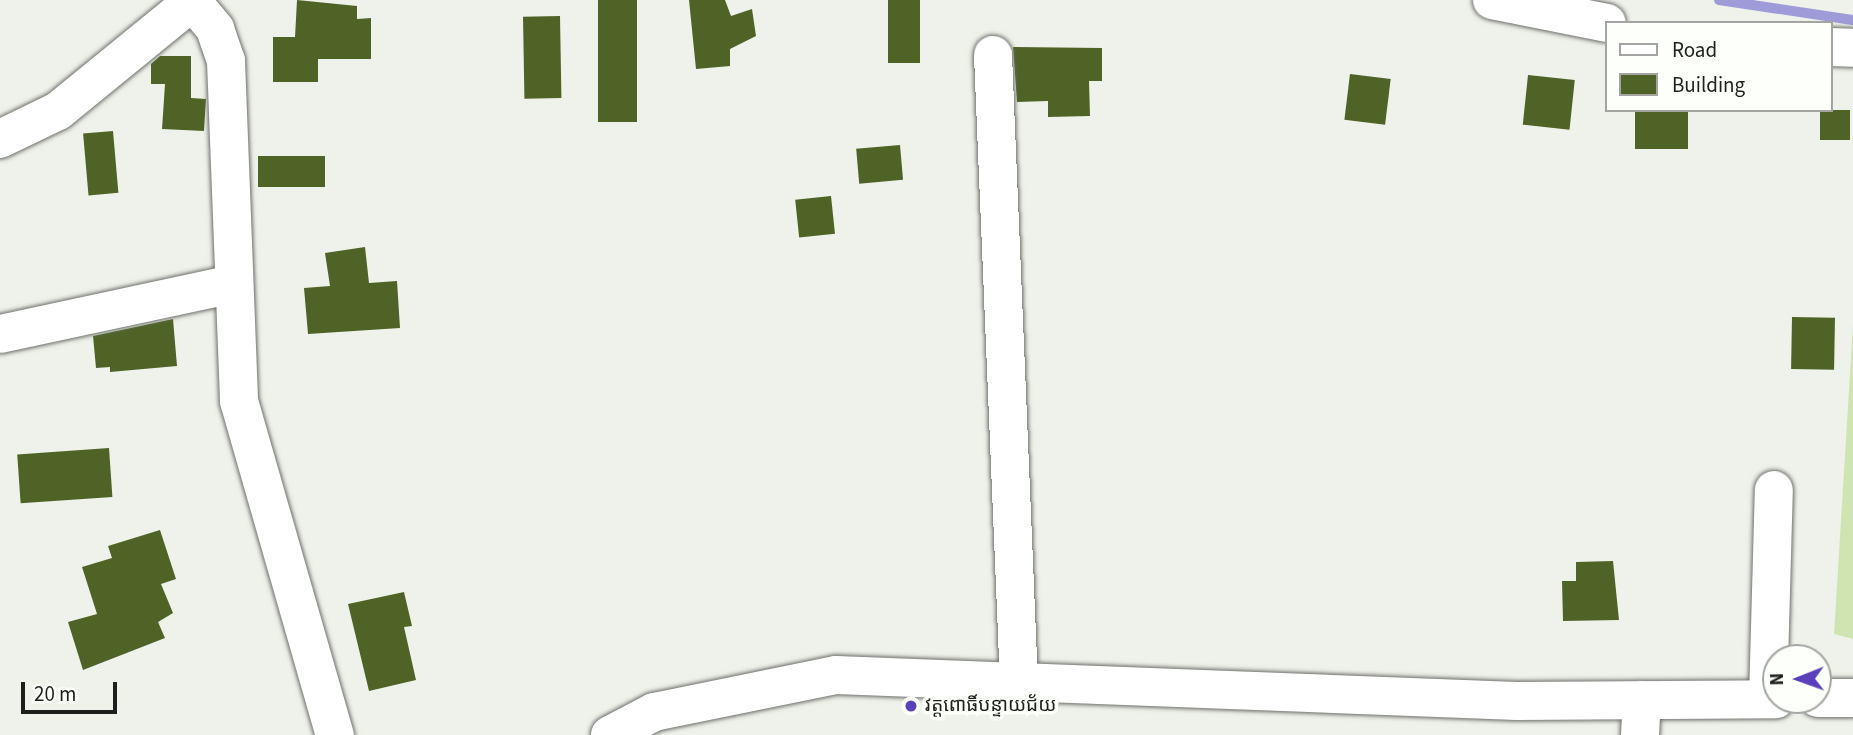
<!DOCTYPE html>
<html>
<head>
<meta charset="utf-8">
<style>
  body { margin:0 }
  #map { position:relative; width:1853px; height:735px; overflow:hidden; background:#eff2eb; font-family:"Source Sans 3","Noto Sans Khmer",sans-serif }
  div>[style] { position:absolute }
  [style*='--x'] { left:calc(var(--x)*1px); top:calc(var(--y)*1px); width:calc(var(--w)*1px); rotate:calc(var(--a)*1deg) }
  .green>* { inset:0; background:#d0e4b1 }
  .stream>* { height:10px; margin:-5px; padding:0 5px; transform-origin:5px; border-radius:5px; background:#9f9bd8 }
  .building>* { inset:0; background:#4f6327; transform-origin:0 0 }
  .roads { filter:drop-shadow(0 0 2px #6e716b) drop-shadow(0 0 2px #6e716b) }
  .minor>* { height:38px; margin:-19px; padding:0 19px; transform-origin:19px; border-radius:19px; background:#fff }
  .dots>* { width:19px; height:19px; translate:-50% -50%; box-sizing:border-box; border:4px solid #fdfffb; border-radius:50% }
  span { translate:-50% -50%; white-space:nowrap; text-align:center; line-height:1.15; -webkit-text-stroke:7px #fdfffb; paint-order:stroke }
  .poi-label { font-size:19px; color:#1e1f1c }
  .left { translate:0 -50%; text-align:left }
  .legend { position:absolute; left:1605px; top:21px; width:228px; height:91px; box-sizing:border-box; background:#fdfffb; border:2px solid #a4a5a2; margin:0; padding:9px 12px; list-style:none; font-size:21px; color:#1e1f1c }
  .legend li { display:flex; align-items:center; gap:14px; height:35px }
  .legend b { width:35px; border:2px solid #a4a5a2 }
  .north { position:absolute; left:1762px; top:644px; width:70px; height:70px; box-sizing:border-box; background:#fdfffb; border:2px solid #a4a5a2; border-radius:50%; rotate:269deg; font-size:19px; font-weight:700; line-height:28px; text-align:center; color:#1e1f1c }
  .north::after { content:''; display:block; margin:auto; width:24px; height:32px; background:#5a41b9; clip-path:polygon(50% 0,100% 100%,50% 72%,0 100%) }
  .scale { position:absolute; left:21px; top:682px; width:96px; height:32px; box-sizing:border-box; border:4px solid #1e1f1c; border-top:0; padding-left:9px; font-size:21px; line-height:24px; white-space:nowrap; color:#1e1f1c; -webkit-text-stroke:5px #fdfffb; paint-order:stroke }
</style>
</head>
<body>
<div id="map">
  <div class="green">
    <div style="clip-path:polygon(1853px 325px,1853px 639px,1834px 634px)"></div>
  </div>
  <div class="stream">
    <div style="--x:1719;--y:0;--w:135;--a:8.5"></div>
  </div>
  <div class="building">
    <div style="clip-path:polygon(297px 0,357px 6px,357px 19px,371px 18px,371px 59px,318px 59px,318px 82px,273px 82px,273px 37px,295px 37px)"></div>
    <div style="left:598px;top:0;width:39px;height:122px"></div>
    <div style="clip-path:polygon(689px 0,725px 0,731px 16px,752px 9px,756px 36px,730px 49px,730px 66px,696px 69px)"></div>
    <div style="left:888px;top:0;width:32px;height:63px"></div>
    <div style="left:560px;top:16px;width:82px;height:37px;rotate:89deg"></div>
    <div style="clip-path:polygon(1013px 47px,1102px 48px,1102px 81px,1089px 81px,1090px 116px,1048px 117px,1048px 101px,1017px 102px)"></div>
    <div style="clip-path:polygon(160px 56px,191px 56px,191px 98px,206px 99px,204px 131px,162px 129px,165px 84px,151px 84px,151px 64px)"></div>
    <div style="left:1350px;top:74px;width:41px;height:46px;rotate:7deg"></div>
    <div style="left:1528px;top:75px;width:47px;height:50px;rotate:6deg"></div>
    <div style="left:1635px;top:110px;width:53px;height:39px"></div>
    <div style="left:1820px;top:110px;width:30px;height:30px"></div>
    <div style="left:113px;top:131px;width:62px;height:30px;rotate:85deg"></div>
    <div style="left:900px;top:145px;width:35px;height:44px;rotate:85deg"></div>
    <div style="left:258px;top:156px;width:67px;height:31px"></div>
    <div style="left:831px;top:196px;width:38px;height:36px;rotate:84deg"></div>
    <div style="clip-path:polygon(365px 247px,369px 283px,397px 281px,400px 328px,308px 334px,304px 288px,330px 286px,325px 253px)"></div>
    <div style="left:1792px;top:317px;width:43px;height:52px;rotate:1deg"></div>
    <div style="clip-path:polygon(173px 319px,177px 366px,110px 372px,110px 367px,96px 368px,93px 336px)"></div>
    <div style="left:109px;top:448px;width:49px;height:92px;rotate:86deg"></div>
    <div style="clip-path:polygon(160px 530px,176px 579px,161px 584px,173px 613px,158px 622px,165px 638px,83px 670px,68px 622px,97px 614px,82px 567px,112px 558px,108px 546px)"></div>
    <div style="clip-path:polygon(1613px 561px,1619px 620px,1563px 621px,1562px 581px,1576px 581px,1576px 562px)"></div>
    <div style="clip-path:polygon(404px 592px,412px 626px,404px 627px,416px 680px,369px 691px,348px 604px)"></div>
  </div>
  <div class="roads">
    <div class="minor">
      <div style="--x:191;--y:0;--w:38;--a:50"></div>
      <div style="--x:215;--y:29;--w:34;--a:71"></div>
      <div style="--x:226;--y:61;--w:340;--a:87.8"></div>
      <div style="--x:239;--y:401;--w:348;--a:74"></div>
      <div style="--x:1492;--y:0;--w:117;--a:11.3"></div>
      <div style="--x:1830;--y:47;--w:23;--a:2"></div>
      <div style="--x:993;--y:55;--w:630;--a:87.63"></div>
      <div style="--x:0;--y:139;--w:64;--a:-25.8"></div>
      <div style="--x:58;--y:111;--w:176;--a:-39.2"></div>
      <div style="--x:0;--y:334;--w:238;--a:-12.1"></div>
      <div style="--x:1818;--y:698;--w:35;--a:0"></div>
      <div style="--x:1768;--y:699;--w:209;--a:-88.4"></div>
      <div style="--x:610;--y:735;--w:50;--a:-27.6"></div>
      <div style="--x:654;--y:712;--w:186;--a:-11.5"></div>
      <div style="--x:836;--y:675;--w:681;--a:2.19"></div>
      <div style="--x:1517;--y:701;--w:259;--a:-0.4"></div>
      <div style="--x:1640;--y:735;--w:35;--a:-87"></div>
    </div>
  </div>
  <div class="dots">
    <div style="left:911px;top:706px;background:#5a41b9"></div>
  </div>
  <div class="poi-label">
    <span class="left" style="left:925px;top:706px">វត្តពោធិ៍បន្ទាយជ័យ</span>
  </div>
  <ul class="legend">
  <li><b style="height:9px;background:#fff"></b>Road</li>
  <li><b style="height:19px;background:#4f6327"></b>Building</li>
  </ul>
  <div class="north">N</div>
  <div class="scale">20 m</div>
</div>
</body>
</html>
